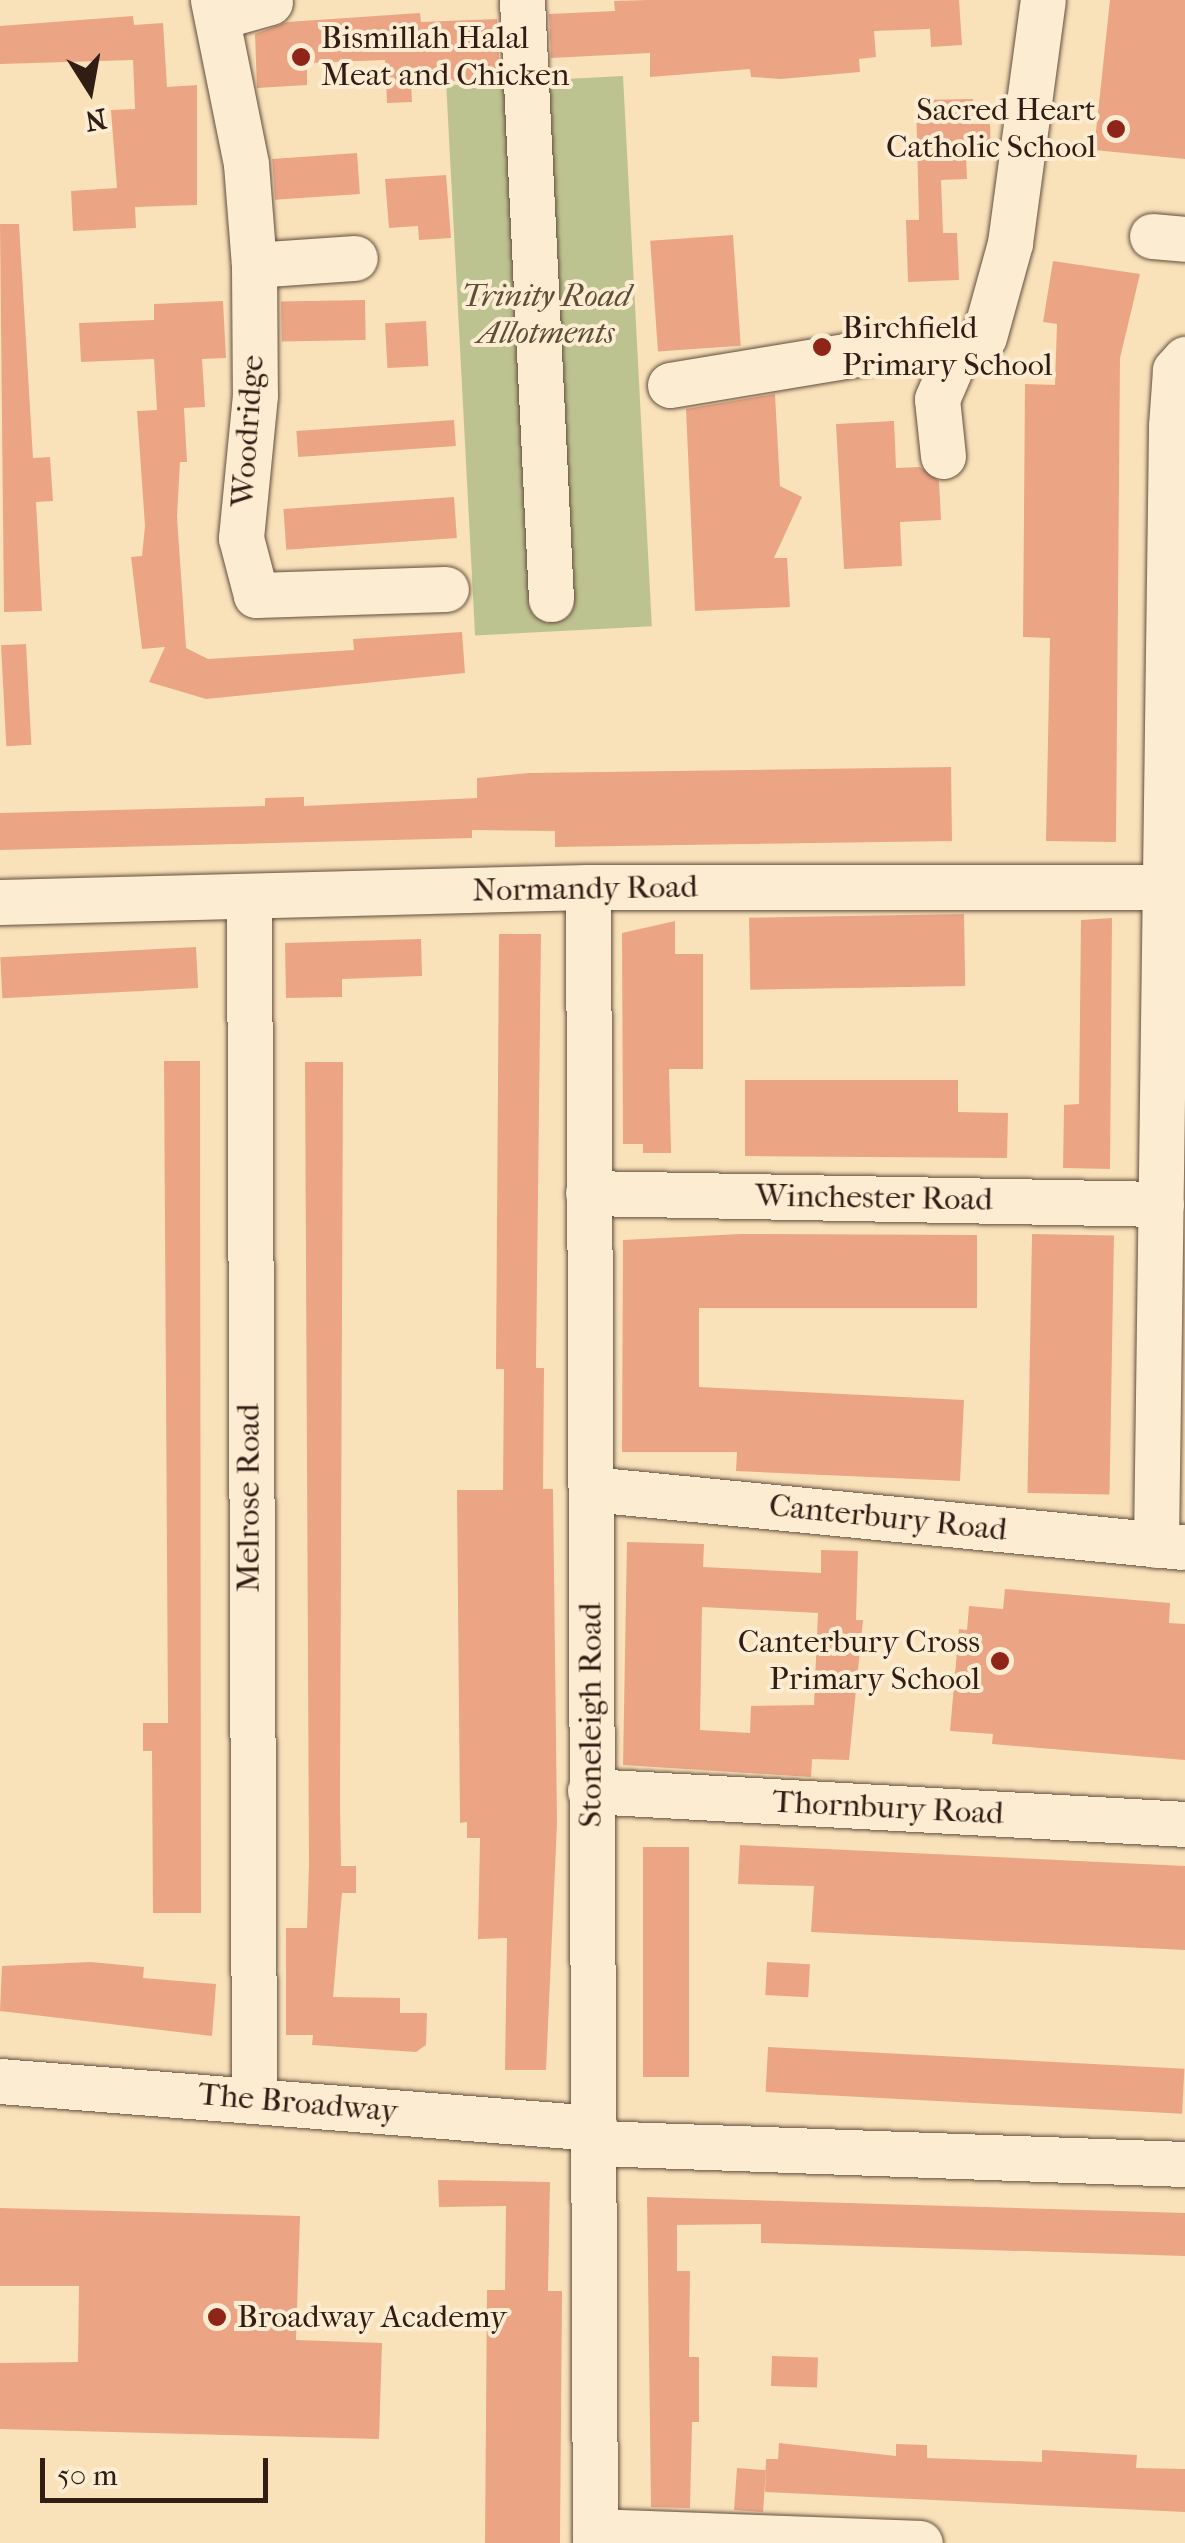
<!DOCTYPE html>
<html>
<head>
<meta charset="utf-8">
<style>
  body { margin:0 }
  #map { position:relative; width:1185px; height:2543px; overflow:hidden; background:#f9e2ba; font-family:"IM FELL French Canon",serif }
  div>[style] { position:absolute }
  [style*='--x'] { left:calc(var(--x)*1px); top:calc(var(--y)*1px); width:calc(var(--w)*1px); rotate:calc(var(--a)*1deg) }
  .green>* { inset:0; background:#bdc390; transform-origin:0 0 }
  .building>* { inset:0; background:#eba585; transform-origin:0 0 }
  .roads { filter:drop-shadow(0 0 2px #644e3e) drop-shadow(0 0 2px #644e3e) }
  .minor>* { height:45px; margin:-22.5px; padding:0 22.5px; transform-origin:22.5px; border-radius:22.5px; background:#fbecd2 }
  .dots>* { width:28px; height:28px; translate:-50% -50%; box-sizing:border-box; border:5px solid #fbecd2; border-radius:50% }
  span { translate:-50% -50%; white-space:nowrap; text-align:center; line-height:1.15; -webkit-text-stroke:8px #fbecd2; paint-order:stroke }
  .poi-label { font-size:32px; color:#321d14 }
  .left { translate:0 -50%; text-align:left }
  .right { translate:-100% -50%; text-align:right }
  .park-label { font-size:32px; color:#5c4f39; font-style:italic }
  .street-label { font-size:32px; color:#321d14 }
  .north { position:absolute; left:40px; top:40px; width:100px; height:100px; -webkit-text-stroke:8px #fbecd2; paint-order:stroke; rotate:169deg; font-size:28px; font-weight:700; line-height:40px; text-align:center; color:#321d14 }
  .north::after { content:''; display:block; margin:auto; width:35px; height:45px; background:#321d14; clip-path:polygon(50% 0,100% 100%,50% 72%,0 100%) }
  .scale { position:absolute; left:40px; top:2458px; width:228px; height:45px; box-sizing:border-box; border:5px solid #321d14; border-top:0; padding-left:12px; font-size:30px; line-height:35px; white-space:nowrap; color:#321d14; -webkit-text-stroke:8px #fbecd2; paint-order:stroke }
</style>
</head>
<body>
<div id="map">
  <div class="green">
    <div style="left:623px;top:76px;width:551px;height:177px;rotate:87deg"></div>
  </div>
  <div class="building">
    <div style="clip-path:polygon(648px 0,959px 0,962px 45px,931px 47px,930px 29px,874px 31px,876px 57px,859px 59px,860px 72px,781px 79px,751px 77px,750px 69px,650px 77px,650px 53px,551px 58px,549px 14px,615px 11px,614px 1px)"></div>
    <div style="clip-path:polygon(1110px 0,1185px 0,1185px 159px,1094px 150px)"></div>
    <div style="clip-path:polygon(420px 13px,421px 22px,497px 19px,500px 78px,411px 84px,412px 102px,387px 103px,385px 60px,307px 63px,307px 85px,257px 88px,255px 34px,287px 22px)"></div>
    <div style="clip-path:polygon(133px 16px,134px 25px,163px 23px,167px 87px,197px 85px,197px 205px,135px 207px,136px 228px,73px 231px,71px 191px,117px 188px,111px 110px,135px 109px,133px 60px,0 64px,0 26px)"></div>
    <div style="clip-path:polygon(973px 99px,973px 124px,990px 124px,991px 154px,966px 155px,967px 179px,941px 180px,943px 233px,957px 233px,959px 280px,908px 282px,906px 220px,919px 220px,916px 100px)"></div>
    <div style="left:357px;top:153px;width:41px;height:85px;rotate:86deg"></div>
    <div style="clip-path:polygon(446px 175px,451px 238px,419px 240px,418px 226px,389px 228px,385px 179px)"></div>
    <div style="clip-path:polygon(0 224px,19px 224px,33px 458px,50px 457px,53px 501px,36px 502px,42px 611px,4px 612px)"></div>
    <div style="left:733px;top:235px;width:111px;height:83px;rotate:86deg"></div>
    <div style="clip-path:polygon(1053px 261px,1140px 274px,1120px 358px,1116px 842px,1046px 841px,1050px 638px,1023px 637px,1025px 384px,1055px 385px,1057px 324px,1043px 322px)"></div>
    <div style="left:365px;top:300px;width:40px;height:84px;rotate:89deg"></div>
    <div style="clip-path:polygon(223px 301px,226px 358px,202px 359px,205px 407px,184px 408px,187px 462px,180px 462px,177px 517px,186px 648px,208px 659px,354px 650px,353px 639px,462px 632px,465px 673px,206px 699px,149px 682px,165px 647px,142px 649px,131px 557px,142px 556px,145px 526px,137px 411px,157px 410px,154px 359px,81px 362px,79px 323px,154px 320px,154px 304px)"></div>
    <div style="left:426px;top:321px;width:45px;height:41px;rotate:87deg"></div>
    <div style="clip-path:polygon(775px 394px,780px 486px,802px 497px,774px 558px,787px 558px,790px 607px,695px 611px,686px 409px)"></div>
    <div style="left:454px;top:420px;width:26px;height:158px;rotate:86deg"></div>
    <div style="clip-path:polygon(894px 421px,896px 468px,920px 467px,939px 481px,941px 520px,900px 522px,902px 566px,844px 569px,836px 424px)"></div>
    <div style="left:454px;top:497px;width:41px;height:171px;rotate:86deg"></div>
    <div style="left:26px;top:644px;width:101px;height:25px;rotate:87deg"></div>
    <div style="clip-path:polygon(951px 767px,952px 841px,555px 847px,555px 831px,472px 830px,472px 838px,0 850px,0 813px,265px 806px,265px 798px,304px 797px,304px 806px,477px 798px,477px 778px,529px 773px)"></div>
    <div style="left:964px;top:914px;width:72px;height:215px;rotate:89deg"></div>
    <div style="clip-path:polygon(1112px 918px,1110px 1169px,1063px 1168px,1064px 1105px,1079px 1104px,1081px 920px)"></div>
    <div style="clip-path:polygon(675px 921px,675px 954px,703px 954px,703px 1069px,669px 1069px,671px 1153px,643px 1153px,643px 1144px,623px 1144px,622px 933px)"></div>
    <div style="clip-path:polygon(499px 934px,541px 934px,536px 1368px,544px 1368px,543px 1489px,553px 1489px,557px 1823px,546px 2070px,505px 2070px,507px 1938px,478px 1939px,480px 1838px,467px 1838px,467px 1822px,460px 1823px,457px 1490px,503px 1490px,504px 1369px,496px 1369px)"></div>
    <div style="clip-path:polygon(421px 939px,422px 976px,342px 979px,342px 997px,286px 998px,285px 943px)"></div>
    <div style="left:196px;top:947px;width:41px;height:196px;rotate:87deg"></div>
    <div style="clip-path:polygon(164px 1061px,200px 1061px,201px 1913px,153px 1913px,152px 1751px,143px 1751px,143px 1723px,168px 1723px)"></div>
    <div style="clip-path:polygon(305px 1062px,343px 1062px,340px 1803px,341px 1866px,356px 1866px,356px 1893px,342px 1893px,333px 1997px,400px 1998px,400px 2013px,427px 2013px,426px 2045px,416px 2052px,312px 2045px,313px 2035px,286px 2035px,286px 1928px,307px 1928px,309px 1866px)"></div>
    <div style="clip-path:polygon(745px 1080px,958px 1080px,958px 1112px,1008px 1113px,1007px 1158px,745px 1156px)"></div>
    <div style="clip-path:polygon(740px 1234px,977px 1235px,977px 1308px,699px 1308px,699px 1387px,964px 1400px,960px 1481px,736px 1471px,737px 1452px,622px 1452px,623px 1240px)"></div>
    <div style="left:1032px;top:1234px;width:82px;height:259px;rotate:1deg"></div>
    <div style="clip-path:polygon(evenodd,627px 1542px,704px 1544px,703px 1567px,821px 1573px,821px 1550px,858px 1551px,856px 1620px,863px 1620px,849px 1760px,812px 1759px,811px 1777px,623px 1765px,627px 1542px,702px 1607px,818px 1613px,814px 1705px,751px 1706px,750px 1733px,700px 1730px,702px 1607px)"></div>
    <div style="clip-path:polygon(1005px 1589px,1170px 1603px,1169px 1623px,1185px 1624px,1185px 1760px,992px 1744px,993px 1734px,950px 1731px,959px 1629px,967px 1630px,969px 1606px,1003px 1609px)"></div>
    <div style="clip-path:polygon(740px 1845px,1185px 1866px,1185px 1950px,811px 1932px,814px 1886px,738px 1884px)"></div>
    <div style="left:643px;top:1847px;width:46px;height:230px"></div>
    <div style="clip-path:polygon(91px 1962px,144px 1967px,143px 1978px,216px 1984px,212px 2036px,0 2011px,2px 1966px)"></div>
    <div style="left:767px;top:1962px;width:43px;height:33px;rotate:3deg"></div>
    <div style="left:768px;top:2047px;width:417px;height:45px;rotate:3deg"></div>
    <div style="clip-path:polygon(438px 2180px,550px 2182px,548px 2291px,562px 2291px,560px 2543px,485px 2543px,487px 2290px,505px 2290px,506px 2206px,439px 2207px)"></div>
    <div style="clip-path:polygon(647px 2197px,1185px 2213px,1185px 2256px,761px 2243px,761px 2224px,677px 2225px,677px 2271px,690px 2271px,689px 2357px,699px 2357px,699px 2422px,692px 2422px,690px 2508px,651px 2507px)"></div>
    <div style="clip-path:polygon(0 2208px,300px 2216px,296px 2340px,382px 2343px,379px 2439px,0 2429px,0 2363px,78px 2362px,79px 2286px,0 2286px)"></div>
    <div style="left:772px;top:2356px;width:46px;height:30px;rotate:2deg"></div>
    <div style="clip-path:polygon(779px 2443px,896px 2456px,896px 2444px,927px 2445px,927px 2458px,1042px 2462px,1042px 2450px,1137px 2455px,1136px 2468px,1185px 2469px,1185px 2512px,765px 2492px,766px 2459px,778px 2459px)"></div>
    <div style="left:737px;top:2468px;width:29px;height:42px;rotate:4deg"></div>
  </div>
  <div class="roads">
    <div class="minor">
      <div style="--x:213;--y:0;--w:167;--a:78.6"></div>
      <div style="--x:246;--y:164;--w:101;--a:85.5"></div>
      <div style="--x:254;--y:265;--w:130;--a:89.6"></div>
      <div style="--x:255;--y:395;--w:144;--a:95.6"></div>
      <div style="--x:241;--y:538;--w:59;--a:75.3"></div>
      <div style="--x:256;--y:595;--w:190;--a:-1.8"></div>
      <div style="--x:522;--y:0;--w:600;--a:87.23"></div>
      <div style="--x:217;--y:17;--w:55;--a:-15.8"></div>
      <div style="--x:1152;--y:236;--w:33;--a:5"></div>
      <div style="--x:254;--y:265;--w:101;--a:-4"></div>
      <div style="--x:670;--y:385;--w:227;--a:-9.4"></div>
      <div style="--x:894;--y:348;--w:62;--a:6.4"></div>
      <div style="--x:943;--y:456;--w:57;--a:-96"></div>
      <div style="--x:937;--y:399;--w:48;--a:-66.6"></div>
      <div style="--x:956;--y:355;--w:33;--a:-33"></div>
      <div style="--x:984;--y:337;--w:98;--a:-74.5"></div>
      <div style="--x:1010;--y:243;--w:245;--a:-82.3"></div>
      <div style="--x:588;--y:887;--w:1656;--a:89.76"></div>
      <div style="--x:249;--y:898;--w:1200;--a:89.76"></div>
      <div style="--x:0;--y:902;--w:588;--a:-1.46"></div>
      <div style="--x:588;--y:887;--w:582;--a:0"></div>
      <div style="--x:588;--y:1193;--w:573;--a:1.1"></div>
      <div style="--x:591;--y:1489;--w:595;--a:5.6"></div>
      <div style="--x:1156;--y:1545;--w:1119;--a:-89.23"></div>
      <div style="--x:1171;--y:426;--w:56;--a:-85.9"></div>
      <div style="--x:1175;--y:370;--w:15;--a:-48"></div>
      <div style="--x:590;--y:1791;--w:596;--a:3.17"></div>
      <div style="--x:0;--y:2081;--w:597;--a:4.52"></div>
      <div style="--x:595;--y:2143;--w:590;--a:2.04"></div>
      <div style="--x:595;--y:2531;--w:325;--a:2.1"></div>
    </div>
  </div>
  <div class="dots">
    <div style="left:301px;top:57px;background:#8f2418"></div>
    <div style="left:1116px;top:129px;background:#8f2418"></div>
    <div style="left:822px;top:347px;background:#8f2418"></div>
    <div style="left:1000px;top:1661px;background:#8f2418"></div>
    <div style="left:217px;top:2317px;background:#8f2418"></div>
  </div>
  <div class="poi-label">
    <span class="left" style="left:321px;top:57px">Bismillah Halal<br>Meat and Chicken</span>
    <span class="right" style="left:1096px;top:129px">Sacred Heart<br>Catholic School</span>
    <span class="left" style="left:842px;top:347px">Birchfield<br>Primary School</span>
    <span class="right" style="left:980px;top:1661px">Canterbury Cross<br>Primary School</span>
    <span class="left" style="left:237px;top:2317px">Broadway Academy</span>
  </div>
  <div class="park-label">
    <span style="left:546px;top:315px">Trinity Road<br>Allotments</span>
  </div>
  <div class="street-label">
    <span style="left:248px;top:431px;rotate:-86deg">Woodridge</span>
    <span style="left:585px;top:889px;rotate:-1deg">Normandy Road</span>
    <span style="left:874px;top:1198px;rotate:1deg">Winchester Road</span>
    <span style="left:249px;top:1498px;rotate:-90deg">Melrose Road</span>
    <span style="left:888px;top:1518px;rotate:6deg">Canterbury Road</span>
    <span style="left:591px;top:1715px;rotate:-90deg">Stoneleigh Road</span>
    <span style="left:888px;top:1808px;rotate:3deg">Thornbury Road</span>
    <span style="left:298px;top:2103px;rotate:5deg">The Broadway</span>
  </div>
  <div class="north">N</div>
  <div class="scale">50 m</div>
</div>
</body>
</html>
